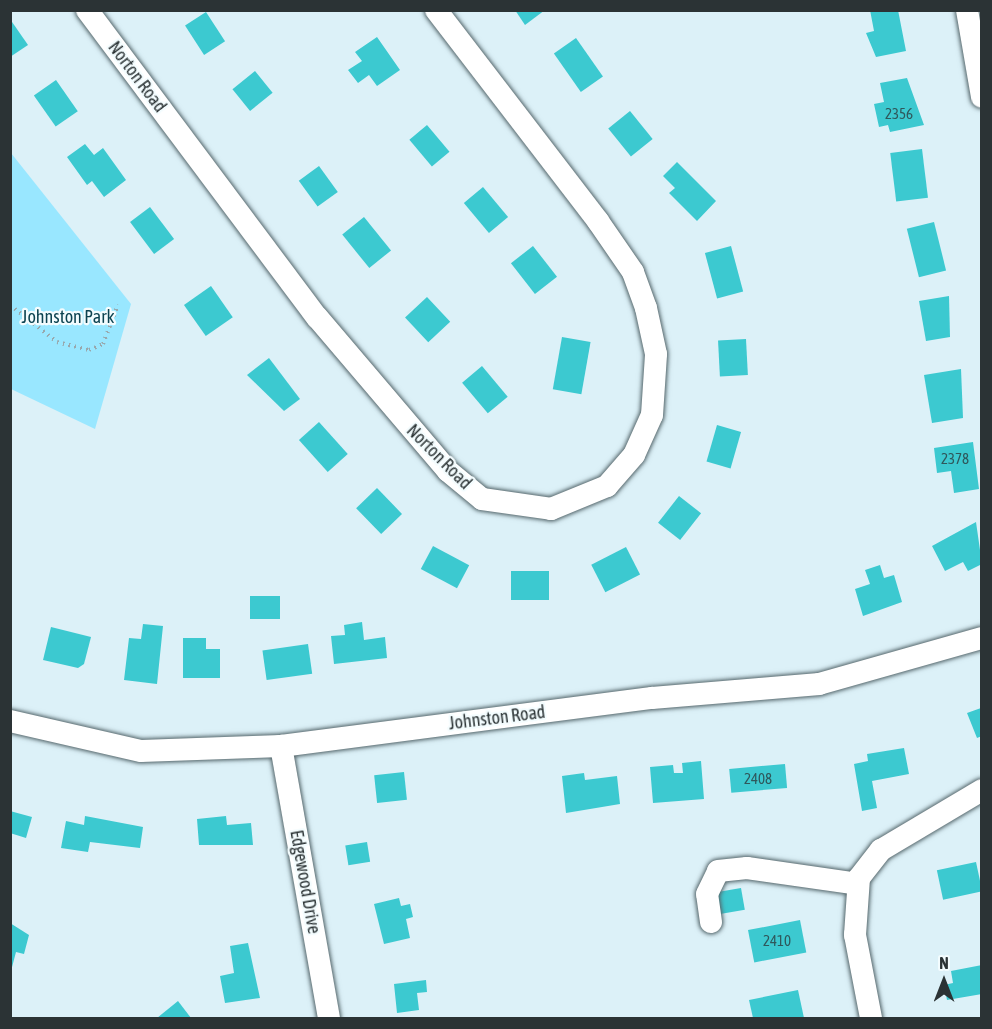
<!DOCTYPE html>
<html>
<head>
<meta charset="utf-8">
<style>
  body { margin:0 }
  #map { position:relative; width:992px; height:1029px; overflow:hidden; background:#dcf1f8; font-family:"Asap Condensed",sans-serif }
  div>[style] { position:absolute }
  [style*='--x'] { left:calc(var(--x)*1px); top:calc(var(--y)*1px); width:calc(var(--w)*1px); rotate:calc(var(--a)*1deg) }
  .green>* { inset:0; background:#99e7ff }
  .building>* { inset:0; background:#3cc9d0; transform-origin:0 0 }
  .path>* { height:4px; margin-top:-2px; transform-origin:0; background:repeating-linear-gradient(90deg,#98a8ad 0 1.5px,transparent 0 6px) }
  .roads { filter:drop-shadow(0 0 2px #56686d) drop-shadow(0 0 2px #56686d) }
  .minor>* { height:22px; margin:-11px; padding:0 11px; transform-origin:11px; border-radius:11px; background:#fff }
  span { translate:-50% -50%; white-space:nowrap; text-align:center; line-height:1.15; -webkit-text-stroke:4.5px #f3fcfe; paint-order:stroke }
  .number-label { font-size:15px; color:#2f585c }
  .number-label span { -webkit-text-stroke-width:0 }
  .street-label { font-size:18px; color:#2b3335 }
  .park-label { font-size:18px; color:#0c4351 }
  .frame { position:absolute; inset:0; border:12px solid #2b3335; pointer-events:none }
  .north { position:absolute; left:914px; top:951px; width:60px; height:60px; -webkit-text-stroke:4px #f3fcfe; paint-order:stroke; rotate:0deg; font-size:16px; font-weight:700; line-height:24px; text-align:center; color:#2b3335 }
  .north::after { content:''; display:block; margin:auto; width:21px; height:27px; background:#2b3335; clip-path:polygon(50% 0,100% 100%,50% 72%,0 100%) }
</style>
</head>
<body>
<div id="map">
  <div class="green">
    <div style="clip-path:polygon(11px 153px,131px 304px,95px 429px,11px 389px)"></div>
  </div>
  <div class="building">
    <div style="clip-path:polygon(515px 10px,545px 10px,525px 25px)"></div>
    <div style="clip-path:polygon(870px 10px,898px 10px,906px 51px,876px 57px,866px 33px,874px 31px)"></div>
    <div style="left:206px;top:12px;width:35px;height:25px;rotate:57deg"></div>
    <div style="clip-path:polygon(10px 19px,28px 45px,10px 57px)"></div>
    <div style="clip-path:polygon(377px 37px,400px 70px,377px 86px,369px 75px,358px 83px,348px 70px,362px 61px,355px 52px)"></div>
    <div style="left:576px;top:38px;width:47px;height:27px;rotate:55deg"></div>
    <div style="left:255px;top:71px;width:28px;height:29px;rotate:51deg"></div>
    <div style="clip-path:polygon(907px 78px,924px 125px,890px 132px,888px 125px,879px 127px,874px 104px,884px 102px,880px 83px)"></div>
    <div style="left:56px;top:80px;width:38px;height:27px;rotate:55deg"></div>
    <div style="left:630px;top:111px;width:36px;height:28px;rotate:51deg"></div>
    <div style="left:427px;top:125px;width:35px;height:23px;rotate:50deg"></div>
    <div style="clip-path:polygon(85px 144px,94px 155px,103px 148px,126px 180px,104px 197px,92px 181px,87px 185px,67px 157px)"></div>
    <div style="left:922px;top:149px;width:49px;height:32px;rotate:83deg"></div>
    <div style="clip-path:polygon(677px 162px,716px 201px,697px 221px,669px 193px,675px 188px,663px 176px)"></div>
    <div style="left:319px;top:166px;width:32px;height:25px;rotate:54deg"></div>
    <div style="left:483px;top:187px;width:39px;height:25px;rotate:50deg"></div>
    <div style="left:150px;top:207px;width:40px;height:25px;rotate:53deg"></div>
    <div style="left:364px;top:217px;width:43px;height:28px;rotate:51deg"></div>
    <div style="left:934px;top:222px;width:50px;height:28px;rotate:76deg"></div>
    <div style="left:533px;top:246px;width:39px;height:28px;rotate:52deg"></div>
    <div style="left:731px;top:246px;width:47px;height:27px;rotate:75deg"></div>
    <div style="left:211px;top:286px;width:38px;height:33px;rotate:55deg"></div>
    <div style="clip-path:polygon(949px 296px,950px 337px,926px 341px,919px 301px)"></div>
    <div style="left:427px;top:297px;width:34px;height:30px;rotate:47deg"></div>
    <div style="left:562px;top:337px;width:29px;height:53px;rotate:10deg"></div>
    <div style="left:746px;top:339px;width:36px;height:28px;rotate:87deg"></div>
    <div style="clip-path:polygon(269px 358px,300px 399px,284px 411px,247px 375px)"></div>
    <div style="left:482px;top:366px;width:40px;height:26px;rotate:50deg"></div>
    <div style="clip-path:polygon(961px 369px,963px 418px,932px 423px,924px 375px)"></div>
    <div style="left:319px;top:422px;width:43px;height:27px;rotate:48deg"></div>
    <div style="left:717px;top:425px;width:25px;height:38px;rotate:16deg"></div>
    <div style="clip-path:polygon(973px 442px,979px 489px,954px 493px,951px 471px,937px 473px,934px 448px)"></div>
    <div style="left:377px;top:488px;width:36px;height:29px;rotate:46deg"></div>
    <div style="left:679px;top:496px;width:28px;height:34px;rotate:38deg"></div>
    <div style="clip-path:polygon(976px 522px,982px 564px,968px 571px,963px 562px,945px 571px,932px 546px)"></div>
    <div style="left:433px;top:546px;width:41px;height:26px;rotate:28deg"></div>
    <div style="left:626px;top:547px;width:31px;height:39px;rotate:63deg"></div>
    <div style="clip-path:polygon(880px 565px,884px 578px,894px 575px,902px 602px,863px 616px,855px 589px,870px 584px,865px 570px)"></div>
    <div style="left:511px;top:571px;width:38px;height:29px"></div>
    <div style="left:280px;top:596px;width:23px;height:30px;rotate:90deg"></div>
    <div style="clip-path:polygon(362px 622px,364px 640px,385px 637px,387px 658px,334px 664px,331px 636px,345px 635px,344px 625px)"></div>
    <div style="clip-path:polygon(143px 624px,163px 626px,157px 684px,124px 680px,129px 638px,141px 639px)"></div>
    <div style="clip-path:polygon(51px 627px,91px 637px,84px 664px,78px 668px,43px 660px)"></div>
    <div style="clip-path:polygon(183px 638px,206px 638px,206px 649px,220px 649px,220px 678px,183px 678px)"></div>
    <div style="left:308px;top:644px;width:30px;height:46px;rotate:82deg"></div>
    <div style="clip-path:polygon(982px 699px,982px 736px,977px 738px,967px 713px,981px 708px)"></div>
    <div style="clip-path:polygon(904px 748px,909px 774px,872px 781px,877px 808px,862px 811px,854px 764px,868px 761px,867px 754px)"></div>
    <div style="clip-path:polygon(701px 761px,704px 799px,653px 803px,650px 767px,673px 765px,674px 773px,683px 773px,682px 763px)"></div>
    <div style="left:785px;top:764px;width:24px;height:56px;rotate:85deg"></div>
    <div style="left:404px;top:772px;width:28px;height:30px;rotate:84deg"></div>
    <div style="clip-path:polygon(584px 773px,585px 780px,617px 776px,620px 804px,566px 813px,562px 776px)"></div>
    <div style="clip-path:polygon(10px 811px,32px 817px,26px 838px,10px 833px)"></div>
    <div style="clip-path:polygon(85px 816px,143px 827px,140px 848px,90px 842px,88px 852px,61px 848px,66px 821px,84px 825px)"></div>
    <div style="clip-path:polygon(226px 816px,227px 825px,251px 823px,253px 845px,199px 845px,197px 819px)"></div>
    <div style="left:367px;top:842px;width:20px;height:22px;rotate:81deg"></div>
    <div style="left:976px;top:862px;width:30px;height:40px;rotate:78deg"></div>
    <div style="left:741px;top:888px;width:22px;height:25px;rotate:80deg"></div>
    <div style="clip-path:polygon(399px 898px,401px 906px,410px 904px,413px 917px,406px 919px,410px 938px,384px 944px,374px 904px)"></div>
    <div style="left:800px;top:920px;width:33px;height:53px;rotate:79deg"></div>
    <div style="clip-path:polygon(10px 923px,29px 935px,24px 954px,16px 952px,11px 971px)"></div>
    <div style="clip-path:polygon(248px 943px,260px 998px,225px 1003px,220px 976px,234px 973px,230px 946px)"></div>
    <div style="clip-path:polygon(982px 965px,982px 994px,947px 1000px,944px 985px,953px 983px,951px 971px)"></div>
    <div style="clip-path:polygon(426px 980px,427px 992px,417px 993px,419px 1010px,397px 1013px,394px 984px)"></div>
    <div style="clip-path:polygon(798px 990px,804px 1018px,753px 1018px,749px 1000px)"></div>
    <div style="clip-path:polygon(178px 1001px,191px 1018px,157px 1018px)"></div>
  </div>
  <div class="path">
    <div style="--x:10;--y:305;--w:60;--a:38.2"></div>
    <div style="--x:57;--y:342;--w:33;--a:14"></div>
    <div style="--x:89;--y:350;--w:15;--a:-23"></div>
    <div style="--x:103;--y:344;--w:42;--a:-69"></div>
  </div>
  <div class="roads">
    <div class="minor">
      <div style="--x:87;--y:10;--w:384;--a:53.2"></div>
      <div style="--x:317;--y:317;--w:202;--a:49.6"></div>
      <div style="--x:448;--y:471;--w:44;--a:39.5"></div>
      <div style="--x:482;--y:499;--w:70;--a:8.2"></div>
      <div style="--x:551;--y:509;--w:61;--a:-22.3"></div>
      <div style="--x:607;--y:486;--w:41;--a:-48.9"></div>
      <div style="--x:634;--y:455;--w:44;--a:-65.8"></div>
      <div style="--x:652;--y:415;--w:61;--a:-86.2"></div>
      <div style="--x:656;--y:354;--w:47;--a:-102.3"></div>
      <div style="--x:646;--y:308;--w:38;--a:-110"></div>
      <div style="--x:633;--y:272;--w:62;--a:-124.5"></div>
      <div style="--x:598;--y:221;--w:266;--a:-127.5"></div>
      <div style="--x:967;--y:10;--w:88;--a:80.2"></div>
      <div style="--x:10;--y:721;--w:134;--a:12.9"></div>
      <div style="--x:141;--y:751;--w:140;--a:-2"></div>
      <div style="--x:281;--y:746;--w:374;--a:-7.4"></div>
      <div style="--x:652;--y:698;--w:168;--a:-4.8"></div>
      <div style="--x:819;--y:684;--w:169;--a:-15.8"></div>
      <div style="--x:281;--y:746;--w:276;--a:80"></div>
      <div style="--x:711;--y:922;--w:28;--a:-98"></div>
      <div style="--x:707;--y:894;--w:25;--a:-64"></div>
      <div style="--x:718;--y:871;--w:29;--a:-6"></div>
      <div style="--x:747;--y:868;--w:112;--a:8.2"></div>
      <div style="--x:871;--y:1018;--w:85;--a:-100.9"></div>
      <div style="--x:855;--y:935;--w:57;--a:-86"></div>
      <div style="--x:859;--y:878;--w:36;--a:-52"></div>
      <div style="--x:881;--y:850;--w:117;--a:-30.7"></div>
    </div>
  </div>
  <div class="number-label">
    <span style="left:899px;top:114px">2356</span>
    <span style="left:955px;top:459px">2378</span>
    <span style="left:758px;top:779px">2408</span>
    <span style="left:777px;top:941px">2410</span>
  </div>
  <div class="street-label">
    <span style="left:137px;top:77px;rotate:53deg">Norton Road</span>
    <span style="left:439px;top:457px;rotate:45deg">Norton Road</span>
    <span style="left:497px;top:718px;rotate:-7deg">Johnston Road</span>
    <span style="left:305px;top:882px;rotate:80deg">Edgewood Drive</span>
  </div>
  <div class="park-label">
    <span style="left:68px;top:317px">Johnston Park</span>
  </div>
  <div class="frame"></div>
  <div class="north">N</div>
</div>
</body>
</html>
